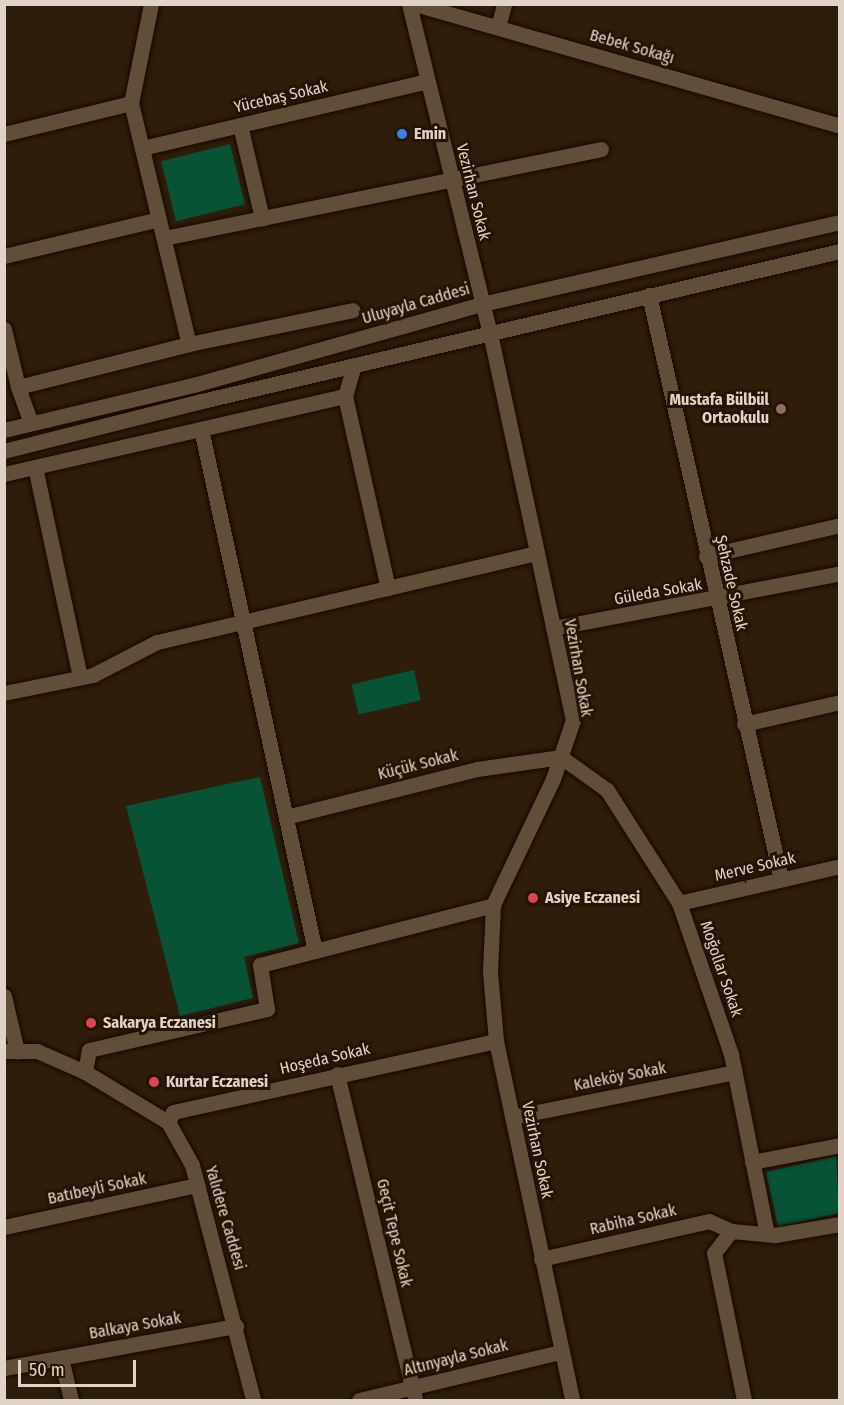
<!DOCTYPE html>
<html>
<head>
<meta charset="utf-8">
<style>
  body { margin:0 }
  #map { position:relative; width:844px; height:1405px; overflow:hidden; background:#2e1d0a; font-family:"Fira Sans Condensed",sans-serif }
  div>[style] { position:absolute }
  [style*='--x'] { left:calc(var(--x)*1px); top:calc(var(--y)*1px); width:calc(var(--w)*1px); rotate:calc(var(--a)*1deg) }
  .green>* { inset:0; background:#075336; transform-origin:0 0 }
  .roads { filter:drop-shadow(0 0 2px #160700) drop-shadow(0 0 2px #160700) }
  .street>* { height:15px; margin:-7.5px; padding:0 7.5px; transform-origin:7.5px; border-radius:7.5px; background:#614e39 }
  .secondary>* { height:15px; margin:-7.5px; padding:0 7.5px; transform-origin:7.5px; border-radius:7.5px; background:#614e39 }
  .dots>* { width:16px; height:16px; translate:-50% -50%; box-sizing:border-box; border:3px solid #241402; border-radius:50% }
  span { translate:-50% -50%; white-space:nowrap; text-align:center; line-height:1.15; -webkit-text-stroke:6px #241402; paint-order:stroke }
  .street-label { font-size:16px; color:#e0d4c9 }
  .poi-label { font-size:16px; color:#e0d4c9; font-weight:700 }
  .left { translate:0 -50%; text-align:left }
  .right { translate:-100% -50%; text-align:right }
  .frame { position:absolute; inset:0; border:6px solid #e0d4c9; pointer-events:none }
  .scale { position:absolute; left:18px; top:1360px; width:118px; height:27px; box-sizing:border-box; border:3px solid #e0d4c9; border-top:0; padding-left:8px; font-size:18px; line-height:21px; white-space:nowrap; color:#e0d4c9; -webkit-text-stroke:4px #241402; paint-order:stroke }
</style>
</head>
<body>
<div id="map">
  <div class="green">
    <div style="left:230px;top:144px;width:62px;height:71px;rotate:76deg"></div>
    <div style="left:414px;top:670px;width:31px;height:64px;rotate:77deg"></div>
    <div style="clip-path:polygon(260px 777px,299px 943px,244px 957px,253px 998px,180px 1016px,126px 806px)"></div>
    <div style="clip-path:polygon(836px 1156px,839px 1213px,778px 1227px,766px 1172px)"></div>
  </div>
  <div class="roads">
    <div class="street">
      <div style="--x:151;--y:4;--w:101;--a:101.4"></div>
      <div style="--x:131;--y:103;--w:248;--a:76.5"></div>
      <div style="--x:415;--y:4;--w:442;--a:16"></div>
      <div style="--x:498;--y:27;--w:24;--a:-75"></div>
      <div style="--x:240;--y:125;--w:96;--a:76.7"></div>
      <div style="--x:4;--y:134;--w:131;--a:-13.7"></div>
      <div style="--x:142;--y:148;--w:293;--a:-13.2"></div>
      <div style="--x:164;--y:238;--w:446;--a:-11.5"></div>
      <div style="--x:4;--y:256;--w:159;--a:-13.4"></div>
      <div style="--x:649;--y:295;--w:599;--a:77.26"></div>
      <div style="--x:4;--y:329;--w:60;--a:76.4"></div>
      <div style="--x:354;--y:365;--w:32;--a:106"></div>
      <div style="--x:345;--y:396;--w:197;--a:77.4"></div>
      <div style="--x:31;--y:423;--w:38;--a:-110"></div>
      <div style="--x:18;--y:387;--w:176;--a:-14.1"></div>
      <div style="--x:189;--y:344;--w:167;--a:-11.7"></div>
      <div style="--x:201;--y:429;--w:534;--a:77.68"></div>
      <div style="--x:35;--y:467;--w:215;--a:77.9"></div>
      <div style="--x:4;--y:474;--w:350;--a:-12.9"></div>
      <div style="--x:706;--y:556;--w:138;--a:-13"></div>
      <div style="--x:553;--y:628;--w:292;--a:-10.8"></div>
      <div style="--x:4;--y:693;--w:91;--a:-11.4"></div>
      <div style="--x:93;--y:675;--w:72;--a:-27.3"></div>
      <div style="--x:157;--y:642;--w:390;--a:-13.2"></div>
      <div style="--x:744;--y:724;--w:98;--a:-12.9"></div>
      <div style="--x:286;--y:817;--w:197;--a:-14.1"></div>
      <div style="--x:477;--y:769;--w:85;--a:-8.1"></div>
      <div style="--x:561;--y:757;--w:57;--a:35.7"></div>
      <div style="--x:607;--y:790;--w:134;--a:57.5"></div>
      <div style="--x:679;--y:903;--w:160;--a:71"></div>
      <div style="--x:731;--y:1054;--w:184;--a:78.7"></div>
      <div style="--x:679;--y:903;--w:165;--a:-12.9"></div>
      <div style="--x:4;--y:996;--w:57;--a:76.7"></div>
      <div style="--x:85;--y:1072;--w:22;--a:-80"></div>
      <div style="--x:89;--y:1050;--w:183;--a:-13"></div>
      <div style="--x:267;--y:1009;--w:45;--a:-99"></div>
      <div style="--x:260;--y:965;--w:241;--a:-14.4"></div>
      <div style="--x:337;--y:1074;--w:335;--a:76.5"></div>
      <div style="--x:512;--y:1117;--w:227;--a:-11.4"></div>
      <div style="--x:168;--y:1122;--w:11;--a:-63"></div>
      <div style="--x:173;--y:1112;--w:331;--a:-12.4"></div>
      <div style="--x:752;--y:1162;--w:90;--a:-10.9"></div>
      <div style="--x:4;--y:1227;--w:198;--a:-12.3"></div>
      <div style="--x:541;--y:1259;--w:172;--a:-12.7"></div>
      <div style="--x:709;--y:1221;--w:24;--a:24"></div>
      <div style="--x:61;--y:1358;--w:43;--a:76.6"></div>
      <div style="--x:4;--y:1368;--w:236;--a:-10.3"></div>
      <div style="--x:359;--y:1400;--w:208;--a:-13.4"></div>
      <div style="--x:744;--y:1400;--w:150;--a:-101.5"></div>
      <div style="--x:714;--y:1253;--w:28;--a:-52"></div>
      <div style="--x:731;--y:1231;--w:44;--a:5.2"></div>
      <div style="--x:775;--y:1235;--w:66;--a:-9.6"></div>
    </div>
    <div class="secondary">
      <div style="--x:409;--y:4;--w:339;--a:76.2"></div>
      <div style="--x:490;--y:333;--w:396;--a:77.9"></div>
      <div style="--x:573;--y:720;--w:62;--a:108.7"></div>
      <div style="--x:553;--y:779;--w:140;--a:115.5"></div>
      <div style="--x:493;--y:905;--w:67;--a:92.6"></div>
      <div style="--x:490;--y:972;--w:69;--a:85"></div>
      <div style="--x:496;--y:1041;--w:367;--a:78"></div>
      <div style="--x:4;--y:430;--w:198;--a:-13.4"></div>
      <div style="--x:197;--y:384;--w:296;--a:-15.7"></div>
      <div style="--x:482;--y:304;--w:367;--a:-12.9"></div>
      <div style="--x:4;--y:451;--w:204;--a:-14.2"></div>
      <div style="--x:202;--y:401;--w:655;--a:-13.23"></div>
      <div style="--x:4;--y:1051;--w:33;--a:0"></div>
      <div style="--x:37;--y:1051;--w:52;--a:23.6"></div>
      <div style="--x:85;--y:1072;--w:97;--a:31.1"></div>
      <div style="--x:168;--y:1122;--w:49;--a:60.8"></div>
      <div style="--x:192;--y:1165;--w:243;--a:75.4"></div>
    </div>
  </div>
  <div class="dots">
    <div style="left:402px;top:134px;background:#3f7fe0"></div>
    <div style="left:781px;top:409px;background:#8d6e63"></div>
    <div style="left:533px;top:898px;background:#e0444e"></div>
    <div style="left:91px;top:1023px;background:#e0444e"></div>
    <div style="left:154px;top:1082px;background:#e0444e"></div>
  </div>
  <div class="street-label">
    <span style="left:632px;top:47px;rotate:16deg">Bebek Sokağı</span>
    <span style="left:281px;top:97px;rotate:-13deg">Yücebaş Sokak</span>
    <span style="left:473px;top:192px;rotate:76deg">Vezirhan Sokak</span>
    <span style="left:416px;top:304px;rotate:-16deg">Uluyayla Caddesi</span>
    <span style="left:731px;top:583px;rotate:77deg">Şehzade Sokak</span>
    <span style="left:658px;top:592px;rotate:-10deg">Güleda Sokak</span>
    <span style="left:578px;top:668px;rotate:80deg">Vezirhan Sokak</span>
    <span style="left:418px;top:765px;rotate:-14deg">Küçük Sokak</span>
    <span style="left:755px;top:867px;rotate:-13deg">Merve Sokak</span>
    <span style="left:721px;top:969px;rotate:71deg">Moğollar Sokak</span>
    <span style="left:325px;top:1059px;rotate:-13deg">Hoşeda Sokak</span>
    <span style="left:620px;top:1077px;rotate:-11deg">Kaleköy Sokak</span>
    <span style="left:537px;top:1150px;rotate:78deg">Vezirhan Sokak</span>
    <span style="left:97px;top:1189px;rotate:-12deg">Batıbeyli Sokak</span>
    <span style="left:225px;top:1218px;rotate:74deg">Yalıdere Caddesi</span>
    <span style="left:633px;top:1220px;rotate:-13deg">Rabiha Sokak</span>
    <span style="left:394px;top:1233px;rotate:77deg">Geçit Tepe Sokak</span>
    <span style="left:135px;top:1326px;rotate:-10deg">Balkaya Sokak</span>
    <span style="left:456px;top:1358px;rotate:-14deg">Altınyayla Sokak</span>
  </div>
  <div class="poi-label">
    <span class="left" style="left:414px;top:134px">Emin</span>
    <span class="right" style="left:769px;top:409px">Mustafa Bülbül<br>Ortaokulu</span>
    <span class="left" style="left:545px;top:898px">Asiye Eczanesi</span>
    <span class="left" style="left:103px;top:1023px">Sakarya Eczanesi</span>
    <span class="left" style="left:166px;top:1082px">Kurtar Eczanesi</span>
  </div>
  <div class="frame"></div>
  <div class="scale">50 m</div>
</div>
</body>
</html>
